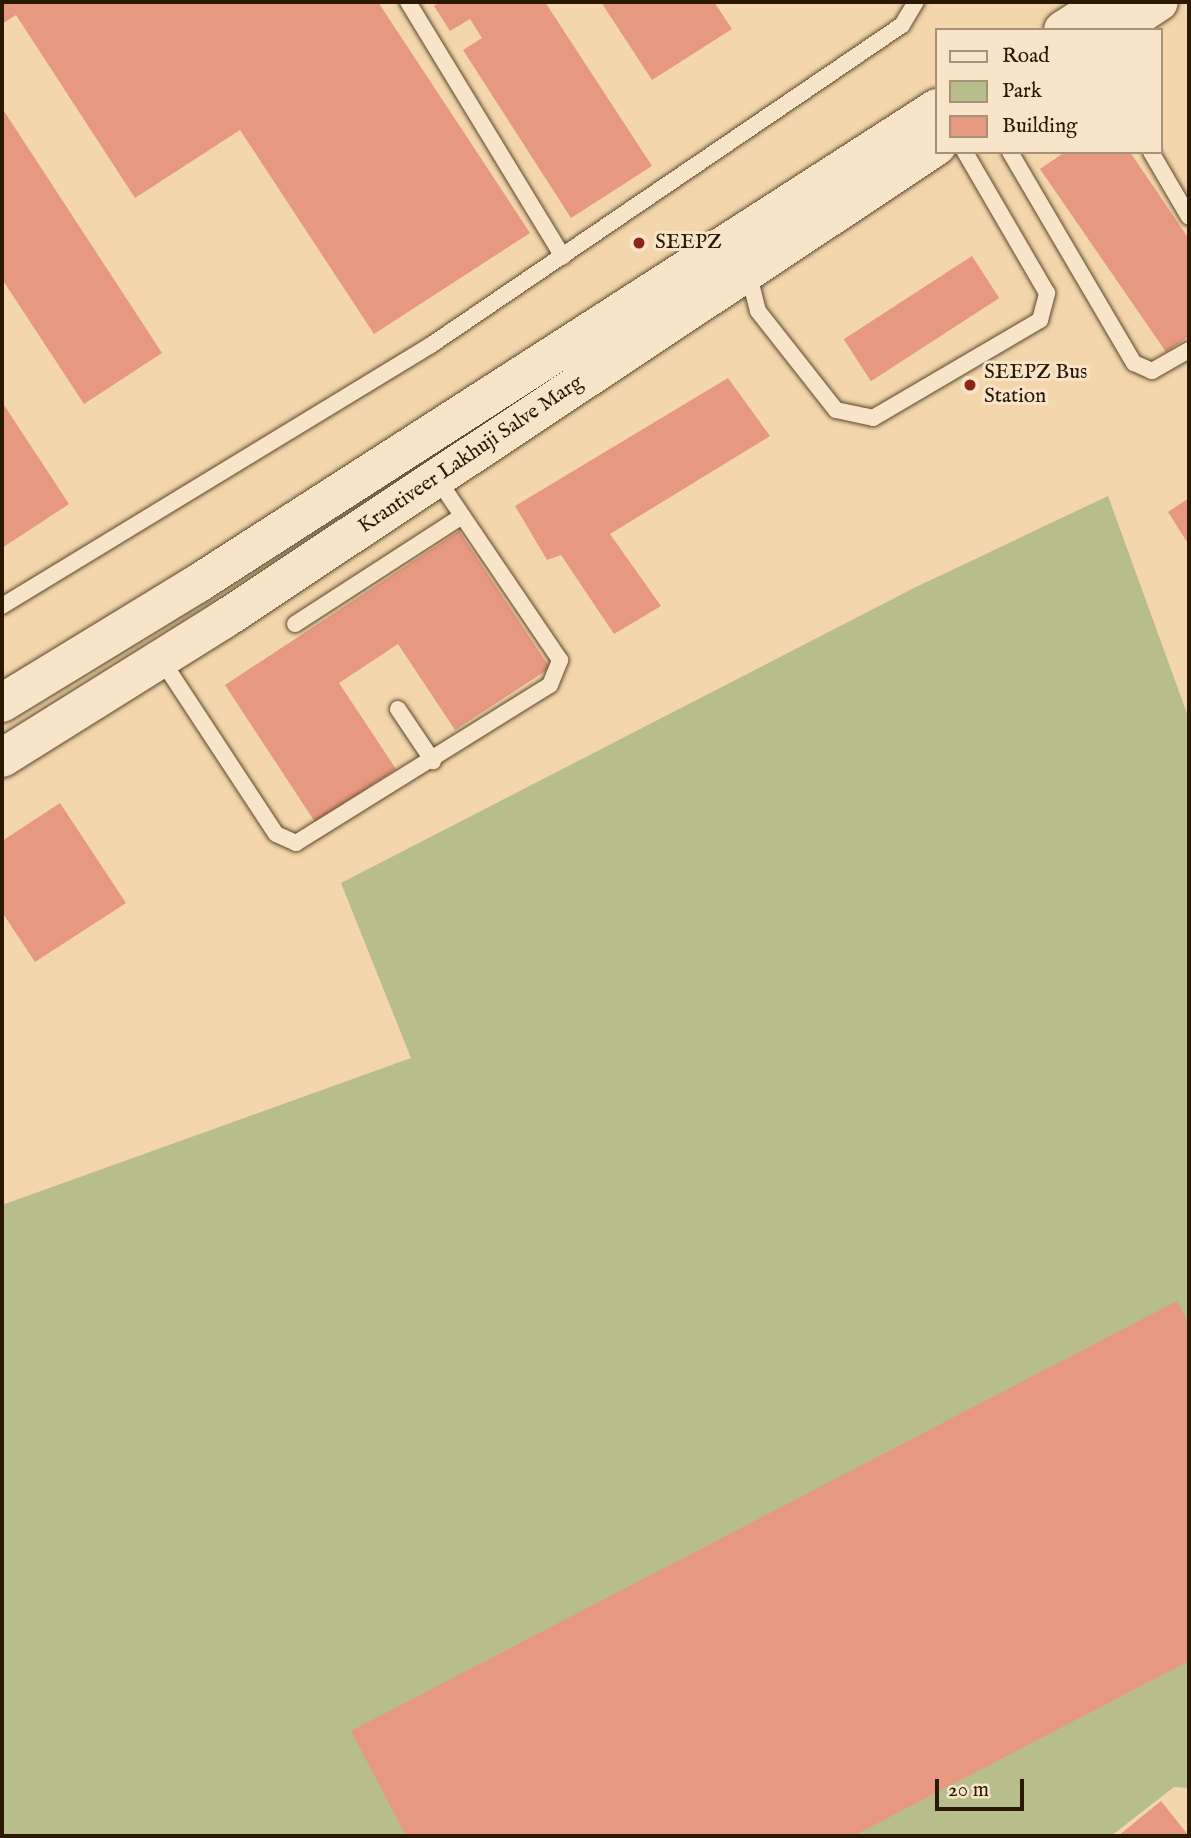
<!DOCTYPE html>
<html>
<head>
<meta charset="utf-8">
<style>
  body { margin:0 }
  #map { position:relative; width:1191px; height:1838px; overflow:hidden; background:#f3d6ac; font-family:"IM FELL English",serif }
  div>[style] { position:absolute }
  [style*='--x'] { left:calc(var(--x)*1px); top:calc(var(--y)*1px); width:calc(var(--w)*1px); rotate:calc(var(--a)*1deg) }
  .green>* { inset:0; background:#b7be8c }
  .building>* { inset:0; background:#e79880; transform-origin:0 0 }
  .roads { filter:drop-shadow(0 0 2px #5d482b) drop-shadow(0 0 2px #5d482b) }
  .service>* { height:16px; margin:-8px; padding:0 8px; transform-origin:8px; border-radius:8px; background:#f7e4c9 }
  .secondary>* { height:38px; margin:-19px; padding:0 19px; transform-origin:19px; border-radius:19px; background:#f7e4c9 }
  .dots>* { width:19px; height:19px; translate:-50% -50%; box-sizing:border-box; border:4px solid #f7e4c9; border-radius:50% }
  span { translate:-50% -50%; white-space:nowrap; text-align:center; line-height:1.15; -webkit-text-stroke:6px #f7e4c9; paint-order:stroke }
  .poi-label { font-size:21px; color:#2b1800 }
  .left { translate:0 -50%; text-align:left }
  .street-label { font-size:21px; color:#2b1800 }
  .frame { position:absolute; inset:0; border:4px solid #2b1800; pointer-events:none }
  .legend { position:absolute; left:935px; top:28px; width:228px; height:126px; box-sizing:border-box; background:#f7e4c9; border:2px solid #a59279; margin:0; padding:9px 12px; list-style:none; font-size:21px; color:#2b1800 }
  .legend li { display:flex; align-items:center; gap:14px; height:35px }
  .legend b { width:35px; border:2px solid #a59279 }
  .scale { position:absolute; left:935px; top:1779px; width:89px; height:32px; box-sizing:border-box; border:4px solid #2b1800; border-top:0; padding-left:9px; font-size:21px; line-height:24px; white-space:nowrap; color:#2b1800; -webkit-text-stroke:5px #f7e4c9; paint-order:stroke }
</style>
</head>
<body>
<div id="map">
  <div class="green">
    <div style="clip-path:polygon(1108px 496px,1189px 719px,1189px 1788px,1174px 1787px,1111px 1836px,2px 1836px,2px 1205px,411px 1058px,341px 883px,916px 587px)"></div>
  </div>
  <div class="building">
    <div style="clip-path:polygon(2px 2px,378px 2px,530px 233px,374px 334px,240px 130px,135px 198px,16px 15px,2px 24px)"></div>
    <div style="clip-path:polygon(440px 2px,545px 2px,652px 166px,571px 218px,463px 50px,482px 38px,470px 19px,450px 31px,434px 6px)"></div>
    <div style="clip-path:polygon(601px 2px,714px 2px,732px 29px,652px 80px)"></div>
    <div style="clip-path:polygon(2px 108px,162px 353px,84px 404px,2px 279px)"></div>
    <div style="clip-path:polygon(1065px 152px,1130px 152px,1189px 239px,1189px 336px,1166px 352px,1040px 169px)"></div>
    <div style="left:972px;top:256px;width:50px;height:153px;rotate:57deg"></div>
    <div style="clip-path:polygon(728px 378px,770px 436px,610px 534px,661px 606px,614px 634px,561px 555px,547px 560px,515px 506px)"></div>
    <div style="clip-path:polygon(2px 402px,69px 504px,2px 548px)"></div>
    <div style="clip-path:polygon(1189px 498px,1189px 545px,1168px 512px)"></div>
    <div style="clip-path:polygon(459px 531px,550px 668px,455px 730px,398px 644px,339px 683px,396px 769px,315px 822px,225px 685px)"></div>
    <div style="clip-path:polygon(60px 803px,126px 903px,35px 962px,2px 912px,2px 841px)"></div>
    <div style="clip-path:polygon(1177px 1301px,1189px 1324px,1189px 1661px,853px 1836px,406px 1836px,351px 1731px)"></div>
    <div style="clip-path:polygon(1161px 1801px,1189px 1836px,1118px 1836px)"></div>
  </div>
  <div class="roads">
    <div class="service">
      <div style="--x:408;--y:2;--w:298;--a:58.7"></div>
      <div style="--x:1010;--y:152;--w:245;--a:59.6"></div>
      <div style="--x:1134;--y:363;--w:20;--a:24"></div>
      <div style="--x:1152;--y:371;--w:43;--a:-29.6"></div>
      <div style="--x:1151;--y:152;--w:75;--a:59.7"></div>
      <div style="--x:748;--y:272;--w:40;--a:75.6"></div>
      <div style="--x:758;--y:311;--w:126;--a:51.8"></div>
      <div style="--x:836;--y:410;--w:38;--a:12"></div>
      <div style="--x:873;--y:418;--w:194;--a:-30.4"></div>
      <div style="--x:1040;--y:320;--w:28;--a:-75"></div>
      <div style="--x:1047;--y:293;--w:163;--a:-120.2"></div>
      <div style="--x:2;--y:606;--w:502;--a:-31.32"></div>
      <div style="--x:431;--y:345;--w:569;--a:-34.19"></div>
      <div style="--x:902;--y:25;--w:27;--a:-59"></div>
      <div style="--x:295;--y:624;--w:199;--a:-32.9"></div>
      <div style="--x:161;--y:659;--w:209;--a:56.7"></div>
      <div style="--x:276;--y:834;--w:22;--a:24"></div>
      <div style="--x:296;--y:843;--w:299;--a:-31.9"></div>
      <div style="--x:550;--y:685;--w:27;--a:-68"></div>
      <div style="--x:560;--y:660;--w:220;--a:-124.1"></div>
      <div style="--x:398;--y:709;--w:63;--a:56.1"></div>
    </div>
    <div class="secondary">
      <div style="--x:1063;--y:30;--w:52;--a:-32.5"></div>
      <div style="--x:1116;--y:30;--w:51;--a:-33.1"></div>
      <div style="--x:2;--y:703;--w:228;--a:-31.4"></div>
      <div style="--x:197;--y:584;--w:880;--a:-32.75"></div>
      <div style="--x:2;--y:758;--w:261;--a:-32"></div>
      <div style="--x:223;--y:620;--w:857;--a:-33.58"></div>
    </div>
  </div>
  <div class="dots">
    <div style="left:639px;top:243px;background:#8f2418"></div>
    <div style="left:970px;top:385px;background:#8f2418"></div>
  </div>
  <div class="poi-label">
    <span class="left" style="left:655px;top:243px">SEEPZ</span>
    <span class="left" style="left:984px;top:385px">SEEPZ Bus<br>Station</span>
  </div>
  <div class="street-label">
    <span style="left:471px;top:455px;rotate:-34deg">Krantiveer Lakhuji Salve Marg</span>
  </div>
  <div class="frame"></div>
  <ul class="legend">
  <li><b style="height:9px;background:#f7e4c9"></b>Road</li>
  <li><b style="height:19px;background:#b7be8c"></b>Park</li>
  <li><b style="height:19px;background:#e79880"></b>Building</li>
  </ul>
  <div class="scale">20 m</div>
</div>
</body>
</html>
